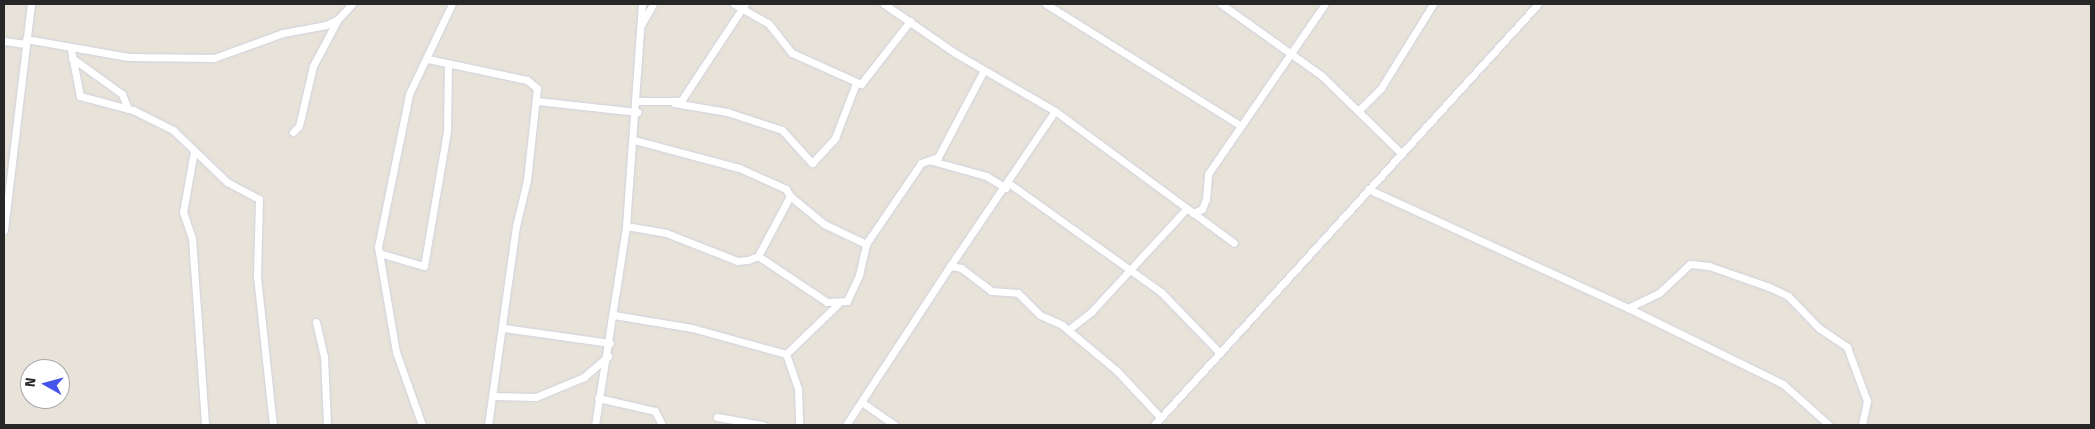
<!DOCTYPE html>
<html>
<head>
<meta charset="utf-8">
<style>
  body { margin:0 }
  #map { position:relative; width:2095px; height:429px; overflow:hidden; background:#e8e3d9; font-family:"Fira Sans",sans-serif }
  div>[style] { position:absolute }
  [style*='--x'] { left:calc(var(--x)*1px); top:calc(var(--y)*1px); width:calc(var(--w)*1px); rotate:calc(var(--a)*1deg) }
  .roads { filter:drop-shadow(0 0 1px #cfd0df) drop-shadow(0 0 1px #cfd0df) }
  .street>* { height:7px; margin:-3.5px; padding:0 3.5px; transform-origin:3.5px; border-radius:3.5px; background:#fff }
  span { translate:-50% -50%; white-space:nowrap; text-align:center; line-height:1.15; -webkit-text-stroke:4px #fff; paint-order:stroke }
  .frame { position:absolute; inset:0; border:5px solid #272727; pointer-events:none }
  .north { position:absolute; left:20px; top:359px; width:50px; height:50px; box-sizing:border-box; background:#fff; border:1px solid #a9a9a9; border-radius:50%; rotate:277deg; font-size:14px; font-weight:700; line-height:20px; text-align:center; color:#272727 }
  .north::after { content:''; display:block; margin:auto; width:18px; height:22px; background:#4555e9; clip-path:polygon(50% 0,100% 100%,50% 72%,0 100%) }
</style>
</head>
<body>
<div id="map">
  <div class="roads">
    <div class="street">
      <div style="--x:734;--y:4;--w:40;--a:29.7"></div>
      <div style="--x:769;--y:24;--w:37;--a:52"></div>
      <div style="--x:792;--y:53;--w:76;--a:24.2"></div>
      <div style="--x:861;--y:84;--w:80;--a:-52.1"></div>
      <div style="--x:884;--y:4;--w:86;--a:34.6"></div>
      <div style="--x:955;--y:53;--w:116;--a:30.1"></div>
      <div style="--x:1055;--y:111;--w:222;--a:36.4"></div>
      <div style="--x:1046;--y:4;--w:229;--a:32"></div>
      <div style="--x:1221;--y:4;--w:123;--a:35.4"></div>
      <div style="--x:1321;--y:75;--w:112;--a:44.3"></div>
      <div style="--x:641;--y:25;--w:24;--a:-60"></div>
      <div style="--x:26;--y:39;--w:104;--a:10"></div>
      <div style="--x:128;--y:57;--w:86;--a:0.7"></div>
      <div style="--x:214;--y:58;--w:73;--a:-19.9"></div>
      <div style="--x:283;--y:33;--w:44;--a:-10.5"></div>
      <div style="--x:326;--y:25;--w:13;--a:-27"></div>
      <div style="--x:338;--y:19;--w:21;--a:-47"></div>
      <div style="--x:4;--y:41;--w:22;--a:8"></div>
      <div style="--x:71;--y:50;--w:47;--a:78.9"></div>
      <div style="--x:80;--y:96;--w:55;--a:14.8"></div>
      <div style="--x:133;--y:110;--w:45;--a:26.6"></div>
      <div style="--x:173;--y:130;--w:75;--a:43.9"></div>
      <div style="--x:227;--y:182;--w:36;--a:28"></div>
      <div style="--x:259;--y:199;--w:77;--a:91.5"></div>
      <div style="--x:257;--y:276;--w:150;--a:83.9"></div>
      <div style="--x:72;--y:58;--w:62;--a:35.8"></div>
      <div style="--x:122;--y:94;--w:16;--a:68"></div>
      <div style="--x:428;--y:59;--w:101;--a:12"></div>
      <div style="--x:527;--y:80;--w:13;--a:39"></div>
      <div style="--x:537;--y:88;--w:93;--a:96.2"></div>
      <div style="--x:527;--y:180;--w:47;--a:103.4"></div>
      <div style="--x:516;--y:226;--w:201;--a:98"></div>
      <div style="--x:537;--y:101;--w:101;--a:6.3"></div>
      <div style="--x:638;--y:101;--w:43;--a:0"></div>
      <div style="--x:681;--y:101;--w:116;--a:-56.6"></div>
      <div style="--x:674;--y:103;--w:54;--a:9.6"></div>
      <div style="--x:727;--y:112;--w:58;--a:18.1"></div>
      <div style="--x:782;--y:130;--w:45;--a:47.7"></div>
      <div style="--x:812;--y:163;--w:34;--a:-47"></div>
      <div style="--x:835;--y:138;--w:59;--a:-69.1"></div>
      <div style="--x:1358;--y:111;--w:33;--a:-45"></div>
      <div style="--x:1381;--y:88;--w:99;--a:-58.2"></div>
      <div style="--x:293;--y:132;--w:8;--a:-45"></div>
      <div style="--x:299;--y:126;--w:62;--a:-76.9"></div>
      <div style="--x:313;--y:66;--w:53;--a:-62"></div>
      <div style="--x:194;--y:151;--w:62;--a:100.2"></div>
      <div style="--x:183;--y:212;--w:28;--a:71"></div>
      <div style="--x:192;--y:238;--w:187;--a:86"></div>
      <div style="--x:932;--y:161;--w:56;--a:15.5"></div>
      <div style="--x:986;--y:176;--w:23;--a:31"></div>
      <div style="--x:1010;--y:184;--w:186;--a:35.6"></div>
      <div style="--x:1161;--y:292;--w:85;--a:46"></div>
      <div style="--x:1368;--y:189;--w:286;--a:24.6"></div>
      <div style="--x:1628;--y:308;--w:34;--a:-26"></div>
      <div style="--x:1659;--y:293;--w:42;--a:-43.1"></div>
      <div style="--x:1690;--y:264;--w:19;--a:6"></div>
      <div style="--x:1709;--y:266;--w:64;--a:19.3"></div>
      <div style="--x:1769;--y:287;--w:21;--a:25"></div>
      <div style="--x:1788;--y:296;--w:45;--a:45.9"></div>
      <div style="--x:1819;--y:328;--w:34;--a:34"></div>
      <div style="--x:1847;--y:347;--w:58;--a:69.7"></div>
      <div style="--x:1867;--y:401;--w:25;--a:102"></div>
      <div style="--x:790;--y:196;--w:44;--a:39.5"></div>
      <div style="--x:824;--y:224;--w:47;--a:25.5"></div>
      <div style="--x:1193;--y:213;--w:10;--a:-24"></div>
      <div style="--x:1202;--y:209;--w:11;--a:-68"></div>
      <div style="--x:1206;--y:199;--w:25;--a:-85"></div>
      <div style="--x:1208;--y:174;--w:206;--a:-55.5"></div>
      <div style="--x:626;--y:226;--w:41;--a:9.9"></div>
      <div style="--x:666;--y:233;--w:76;--a:21.5"></div>
      <div style="--x:737;--y:261;--w:11;--a:-5"></div>
      <div style="--x:748;--y:260;--w:11;--a:-22"></div>
      <div style="--x:758;--y:256;--w:68;--a:-61.9"></div>
      <div style="--x:790;--y:196;--w:8;--a:-120"></div>
      <div style="--x:786;--y:189;--w:51;--a:-155.9"></div>
      <div style="--x:739;--y:168;--w:109;--a:-165.1"></div>
      <div style="--x:4;--y:230;--w:228;--a:-83.2"></div>
      <div style="--x:379;--y:253;--w:47;--a:16.1"></div>
      <div style="--x:424;--y:266;--w:137;--a:-80.3"></div>
      <div style="--x:447;--y:131;--w:67;--a:-89.1"></div>
      <div style="--x:758;--y:256;--w:83;--a:33.7"></div>
      <div style="--x:827;--y:302;--w:20;--a:-3"></div>
      <div style="--x:847;--y:301;--w:29;--a:-65"></div>
      <div style="--x:859;--y:275;--w:32;--a:-77"></div>
      <div style="--x:866;--y:244;--w:98;--a:-55.8"></div>
      <div style="--x:921;--y:163;--w:18;--a:-19"></div>
      <div style="--x:938;--y:157;--w:98;--a:-62.1"></div>
      <div style="--x:950;--y:266;--w:187;--a:-55.9"></div>
      <div style="--x:1628;--y:308;--w:173;--a:26.1"></div>
      <div style="--x:1783;--y:384;--w:62;--a:41.7"></div>
      <div style="--x:614;--y:315;--w:79;--a:9.5"></div>
      <div style="--x:692;--y:328;--w:98;--a:15.5"></div>
      <div style="--x:786;--y:354;--w:71;--a:-43.9"></div>
      <div style="--x:316;--y:322;--w:35;--a:77"></div>
      <div style="--x:324;--y:356;--w:69;--a:87.5"></div>
      <div style="--x:504;--y:328;--w:107;--a:8.1"></div>
      <div style="--x:1068;--y:330;--w:31;--a:-38"></div>
      <div style="--x:1092;--y:311;--w:139;--a:-47.3"></div>
      <div style="--x:786;--y:354;--w:37;--a:71"></div>
      <div style="--x:798;--y:389;--w:36;--a:88"></div>
      <div style="--x:494;--y:396;--w:42;--a:1.4"></div>
      <div style="--x:536;--y:397;--w:52;--a:-22.6"></div>
      <div style="--x:584;--y:377;--w:32;--a:-41"></div>
      <div style="--x:598;--y:398;--w:58;--a:12.8"></div>
      <div style="--x:655;--y:411;--w:13;--a:63"></div>
      <div style="--x:863;--y:403;--w:39;--a:35"></div>
      <div style="--x:717;--y:417;--w:47;--a:9.9"></div>
      <div style="--x:422;--y:425;--w:77;--a:-109.6"></div>
      <div style="--x:396;--y:352;--w:107;--a:-99.7"></div>
      <div style="--x:378;--y:247;--w:156;--a:-78.5"></div>
      <div style="--x:409;--y:94;--w:100;--a:-64.5"></div>
      <div style="--x:595;--y:425;--w:201;--a:-81.1"></div>
      <div style="--x:626;--y:226;--w:223;--a:-85.9"></div>
      <div style="--x:846;--y:425;--w:190;--a:-56.8"></div>
      <div style="--x:950;--y:266;--w:11;--a:10"></div>
      <div style="--x:961;--y:268;--w:38;--a:37"></div>
      <div style="--x:991;--y:291;--w:27;--a:4"></div>
      <div style="--x:1018;--y:293;--w:31;--a:45"></div>
      <div style="--x:1040;--y:315;--w:24;--a:24"></div>
      <div style="--x:1062;--y:325;--w:72;--a:39.9"></div>
      <div style="--x:1117;--y:371;--w:64;--a:46.9"></div>
      <div style="--x:1154;--y:425;--w:570;--a:-47.63"></div>
    </div>
  </div>
  <div class="frame"></div>
  <div class="north">N</div>
</div>
</body>
</html>
